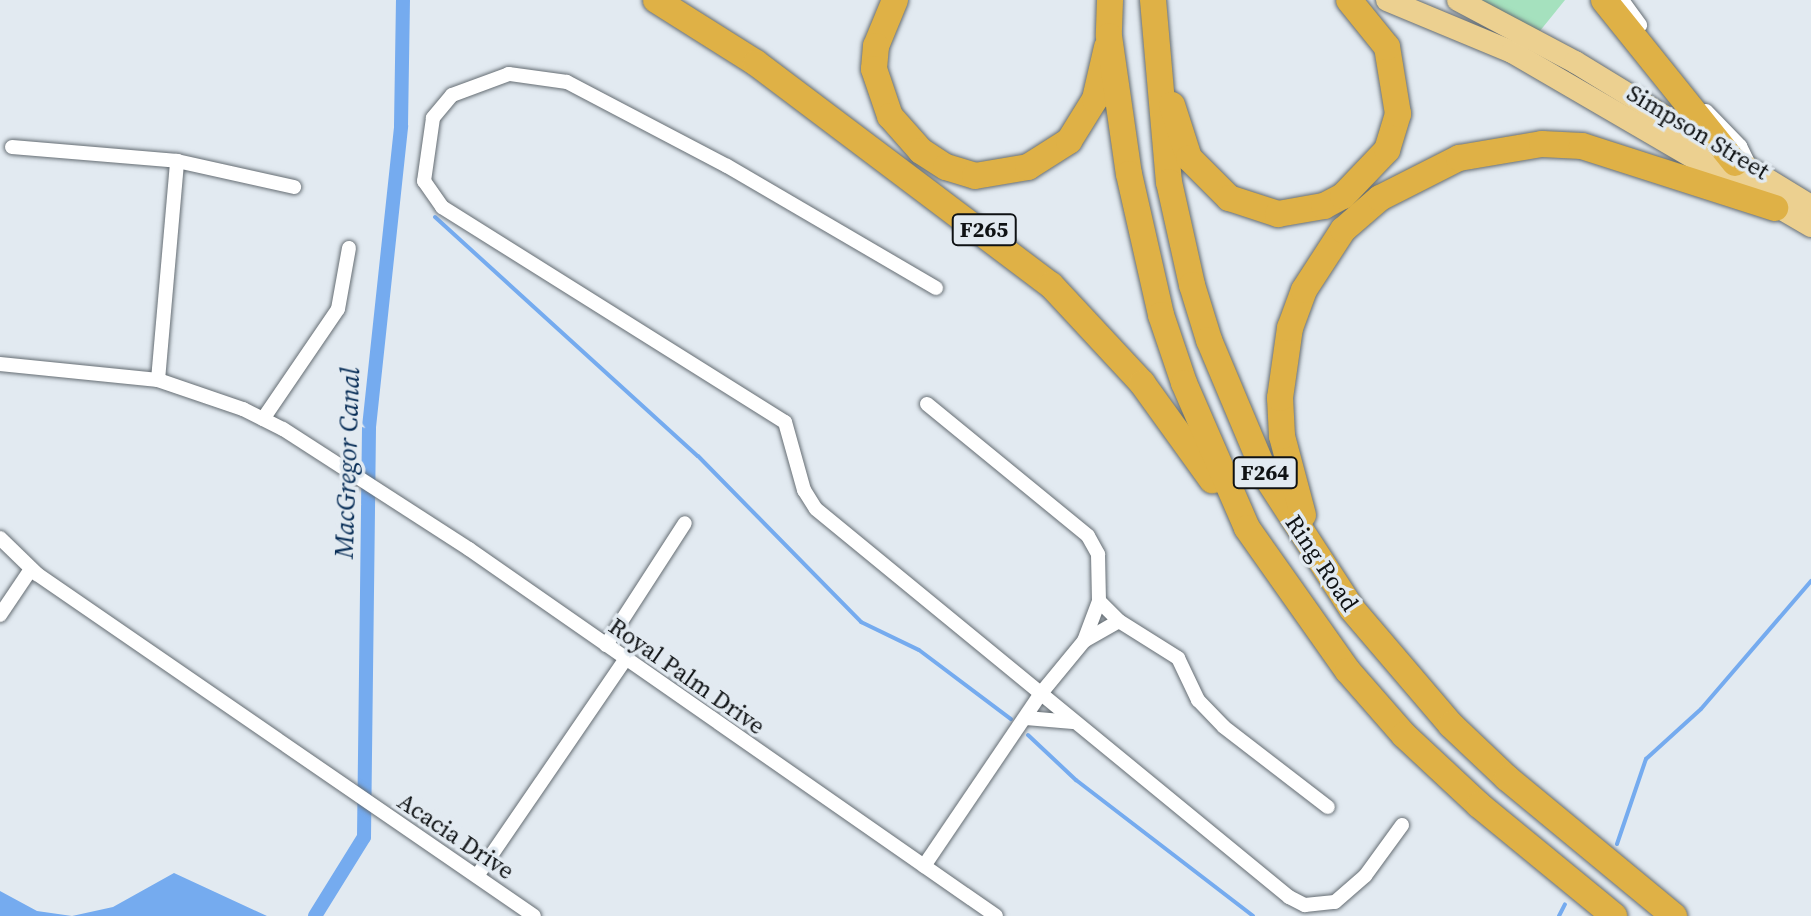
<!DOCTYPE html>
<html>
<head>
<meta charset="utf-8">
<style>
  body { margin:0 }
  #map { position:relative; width:1811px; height:916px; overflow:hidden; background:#e2eaf1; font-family:"Source Serif 4",serif }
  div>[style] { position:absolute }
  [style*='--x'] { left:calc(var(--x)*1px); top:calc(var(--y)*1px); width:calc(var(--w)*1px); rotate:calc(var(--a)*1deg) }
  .green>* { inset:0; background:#a5e1be }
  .water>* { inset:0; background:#75abef }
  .stream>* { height:4px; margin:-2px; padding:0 2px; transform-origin:2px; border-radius:2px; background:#75abef }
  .canal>* { height:14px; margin:-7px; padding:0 7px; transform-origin:7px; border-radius:7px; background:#75abef }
  .roads { filter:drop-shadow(0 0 2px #656d73) drop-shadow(0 0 2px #656d73) }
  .minor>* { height:14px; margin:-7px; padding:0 7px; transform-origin:7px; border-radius:7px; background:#fff }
  .primary>* { height:22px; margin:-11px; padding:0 11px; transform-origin:11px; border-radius:11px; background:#ecd090 }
  .motorway>* { height:26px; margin:-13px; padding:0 13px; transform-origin:13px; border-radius:13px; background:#dfb146 }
  span { translate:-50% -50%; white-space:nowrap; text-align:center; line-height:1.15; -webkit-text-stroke:7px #e2eaf1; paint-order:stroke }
  .shield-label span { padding:2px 6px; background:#e2eaf1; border:2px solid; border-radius:6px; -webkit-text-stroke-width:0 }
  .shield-label { font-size:22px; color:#0f1214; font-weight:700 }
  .street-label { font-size:24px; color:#0f1214 }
  .water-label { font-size:26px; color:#042a54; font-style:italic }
</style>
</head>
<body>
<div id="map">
  <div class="green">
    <div style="clip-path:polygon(1471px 0,1565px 0,1531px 42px)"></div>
  </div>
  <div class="water">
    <div style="clip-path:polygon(174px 873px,267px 916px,0 916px,0 891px,37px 911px,72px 916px,113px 907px)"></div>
  </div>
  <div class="stream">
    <div style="--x:435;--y:217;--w:355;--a:42.3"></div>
    <div style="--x:698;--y:456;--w:233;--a:45.5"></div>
    <div style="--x:861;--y:622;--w:64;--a:25.8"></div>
    <div style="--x:919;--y:650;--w:115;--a:36.9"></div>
    <div style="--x:1028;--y:735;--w:66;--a:43.2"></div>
    <div style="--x:1076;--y:780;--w:223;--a:37.5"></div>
    <div style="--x:1617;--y:844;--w:90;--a:-71.2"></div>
    <div style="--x:1646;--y:759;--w:74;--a:-42.3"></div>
    <div style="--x:1701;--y:709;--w:169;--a:-49.3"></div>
    <div style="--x:1559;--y:916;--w:13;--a:-63"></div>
  </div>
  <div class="canal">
    <div style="--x:315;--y:916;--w:93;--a:-58.2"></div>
    <div style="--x:364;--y:837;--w:410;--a:-89.3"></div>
    <div style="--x:369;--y:427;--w:303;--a:-83.9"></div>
    <div style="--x:401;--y:126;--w:126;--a:-89.1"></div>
  </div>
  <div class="roads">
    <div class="minor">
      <div style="--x:1622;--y:0;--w:31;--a:54"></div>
      <div style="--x:1706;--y:111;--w:49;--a:45.8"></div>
      <div style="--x:1740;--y:146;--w:25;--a:64"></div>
      <div style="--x:12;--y:147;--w:166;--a:4.8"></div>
      <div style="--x:177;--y:161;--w:120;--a:12.5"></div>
      <div style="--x:936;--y:288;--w:242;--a:-149.7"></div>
      <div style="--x:727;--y:166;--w:181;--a:-152.3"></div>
      <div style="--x:567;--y:82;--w:59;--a:-172.1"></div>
      <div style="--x:509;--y:74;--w:61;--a:159.8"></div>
      <div style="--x:452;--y:95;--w:30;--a:130"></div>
      <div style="--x:433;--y:118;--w:64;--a:98.1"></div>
      <div style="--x:424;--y:181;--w:32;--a:55"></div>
      <div style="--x:442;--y:207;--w:405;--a:32.1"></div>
      <div style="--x:785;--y:422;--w:71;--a:74.4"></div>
      <div style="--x:804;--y:490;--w:22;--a:58"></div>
      <div style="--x:816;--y:509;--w:612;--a:39.36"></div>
      <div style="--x:1289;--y:897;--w:18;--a:27"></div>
      <div style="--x:1305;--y:905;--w:30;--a:-6"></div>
      <div style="--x:1335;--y:902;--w:40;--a:-41"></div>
      <div style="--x:1365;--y:876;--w:63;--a:-54"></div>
      <div style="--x:0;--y:364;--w:159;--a:5.8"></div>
      <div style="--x:158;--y:380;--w:90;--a:18.8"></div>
      <div style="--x:243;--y:409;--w:45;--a:26.6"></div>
      <div style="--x:283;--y:429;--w:221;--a:32.8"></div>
      <div style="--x:469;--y:549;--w:642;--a:34.85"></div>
      <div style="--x:158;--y:380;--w:220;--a:-85"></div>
      <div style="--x:927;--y:404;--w:208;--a:39.3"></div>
      <div style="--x:1088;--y:536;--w:21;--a:61"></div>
      <div style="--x:1098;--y:554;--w:47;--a:88.8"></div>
      <div style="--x:1099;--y:601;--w:28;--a:45"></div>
      <div style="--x:1119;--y:621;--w:70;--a:32.1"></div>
      <div style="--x:1178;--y:658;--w:47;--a:64.5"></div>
      <div style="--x:1198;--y:700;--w:37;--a:46"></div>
      <div style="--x:1224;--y:727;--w:131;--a:37.6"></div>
      <div style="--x:263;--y:419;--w:133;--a:-55.7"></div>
      <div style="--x:338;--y:309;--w:62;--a:-79.8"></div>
      <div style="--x:0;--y:538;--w:52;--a:44.2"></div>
      <div style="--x:37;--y:574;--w:603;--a:34.53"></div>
      <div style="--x:0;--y:615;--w:55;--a:-56"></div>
      <div style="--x:1084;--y:641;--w:40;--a:-29.7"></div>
      <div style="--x:606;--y:645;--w:145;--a:-57.1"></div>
      <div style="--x:1026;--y:718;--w:47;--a:4.9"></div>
      <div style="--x:924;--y:866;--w:210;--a:-55.9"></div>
      <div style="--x:1042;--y:692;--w:66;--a:-50.5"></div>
      <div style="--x:1084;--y:641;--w:43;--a:-69.4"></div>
      <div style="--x:477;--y:876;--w:264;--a:-55.6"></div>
    </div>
    <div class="primary">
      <div style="--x:1387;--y:0;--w:135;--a:22.6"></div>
      <div style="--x:1512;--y:52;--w:346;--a:30.2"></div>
      <div style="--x:1458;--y:0;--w:132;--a:27.9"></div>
      <div style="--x:1575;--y:62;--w:276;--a:31.4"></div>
    </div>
    <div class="motorway">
      <div style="--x:656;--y:0;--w:118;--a:32.2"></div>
      <div style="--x:756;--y:63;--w:369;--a:37"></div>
      <div style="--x:1051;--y:285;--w:134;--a:47.1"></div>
      <div style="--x:1142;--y:383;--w:120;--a:54.2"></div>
      <div style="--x:895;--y:0;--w:50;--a:112.4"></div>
      <div style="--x:876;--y:46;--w:23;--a:95"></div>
      <div style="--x:874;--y:69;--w:50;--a:71.2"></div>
      <div style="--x:890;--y:116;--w:47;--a:48.5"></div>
      <div style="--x:921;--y:151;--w:30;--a:33"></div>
      <div style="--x:946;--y:167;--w:30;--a:17"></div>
      <div style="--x:975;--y:176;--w:54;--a:-9.6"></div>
      <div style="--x:1028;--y:167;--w:49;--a:-32.4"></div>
      <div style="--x:1069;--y:141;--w:49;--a:-58.2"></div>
      <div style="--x:1095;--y:99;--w:53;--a:-77"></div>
      <div style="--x:1110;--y:0;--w:36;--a:92"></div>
      <div style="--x:1109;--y:36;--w:139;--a:81.8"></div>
      <div style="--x:1129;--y:174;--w:145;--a:77.2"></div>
      <div style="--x:1161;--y:315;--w:72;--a:71.3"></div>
      <div style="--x:1184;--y:383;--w:158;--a:66.5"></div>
      <div style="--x:1247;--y:528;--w:175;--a:54.8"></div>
      <div style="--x:1348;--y:671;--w:85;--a:48.8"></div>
      <div style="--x:1404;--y:735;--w:103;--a:43"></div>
      <div style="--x:1479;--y:805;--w:175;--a:39.4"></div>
      <div style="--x:1153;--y:0;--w:183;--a:85"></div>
      <div style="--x:1169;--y:182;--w:106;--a:77.4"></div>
      <div style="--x:1192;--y:285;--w:58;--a:72.8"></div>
      <div style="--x:1209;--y:340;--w:150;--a:67.2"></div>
      <div style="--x:1267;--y:478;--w:156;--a:57"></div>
      <div style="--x:1352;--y:609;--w:153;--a:49.5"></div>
      <div style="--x:1451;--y:725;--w:77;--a:43.4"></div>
      <div style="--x:1507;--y:778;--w:217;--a:39.6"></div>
      <div style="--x:1604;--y:0;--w:209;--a:51.2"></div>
      <div style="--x:1172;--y:105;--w:56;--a:72.2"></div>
      <div style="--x:1189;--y:158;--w:57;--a:45"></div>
      <div style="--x:1229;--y:198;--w:52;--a:18.1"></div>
      <div style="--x:1278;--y:214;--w:47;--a:-9.9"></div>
      <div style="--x:1324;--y:206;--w:21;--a:-28"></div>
      <div style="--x:1343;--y:196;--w:64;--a:-46.3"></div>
      <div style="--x:1387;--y:150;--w:38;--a:-73"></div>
      <div style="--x:1398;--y:114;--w:68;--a:-99.3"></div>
      <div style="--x:1387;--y:47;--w:60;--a:-129"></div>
      <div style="--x:1303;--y:515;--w:82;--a:-104.9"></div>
      <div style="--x:1282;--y:436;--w:38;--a:-93"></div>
      <div style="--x:1280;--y:398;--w:71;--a:-81.9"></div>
      <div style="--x:1290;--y:328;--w:40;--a:-69.8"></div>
      <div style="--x:1304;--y:290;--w:72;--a:-57"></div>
      <div style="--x:1343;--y:230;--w:49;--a:-40.9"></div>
      <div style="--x:1380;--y:198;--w:89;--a:-26.9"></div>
      <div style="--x:1459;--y:158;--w:84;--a:-9.6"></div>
      <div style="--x:1542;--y:144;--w:40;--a:2.9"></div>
      <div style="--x:1582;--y:146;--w:203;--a:17.8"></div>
    </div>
  </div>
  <div class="shield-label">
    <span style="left:984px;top:230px">F265</span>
    <span style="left:1265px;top:473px">F264</span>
  </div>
  <div class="street-label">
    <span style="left:1698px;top:132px;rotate:31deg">Simpson Street</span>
    <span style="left:1322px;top:563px;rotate:56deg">Ring Road</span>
    <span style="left:687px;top:676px;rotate:35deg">Royal Palm Drive</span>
    <span style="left:456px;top:836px;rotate:34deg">Acacia Drive</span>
  </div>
  <div class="water-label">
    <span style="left:348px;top:463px;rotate:-88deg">MacGregor Canal</span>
  </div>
</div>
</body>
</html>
